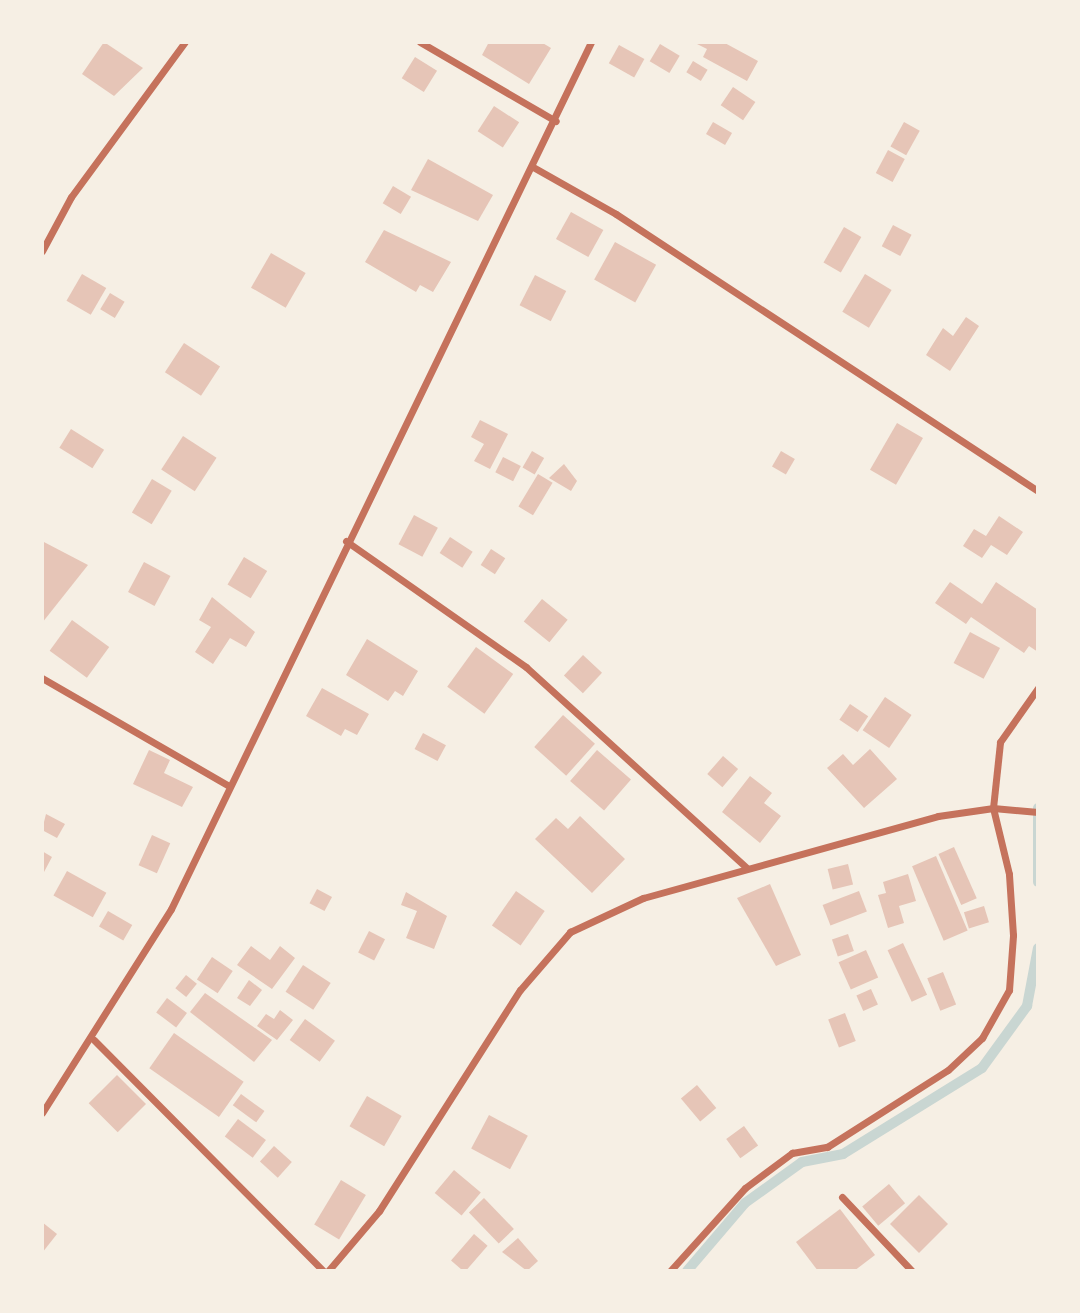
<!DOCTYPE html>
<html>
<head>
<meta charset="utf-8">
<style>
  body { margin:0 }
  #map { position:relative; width:1080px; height:1313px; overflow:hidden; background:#f6efe4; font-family:Manrope,sans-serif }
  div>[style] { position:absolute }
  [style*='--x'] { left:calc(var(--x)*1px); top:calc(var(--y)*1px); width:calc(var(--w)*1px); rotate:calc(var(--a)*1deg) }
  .stream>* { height:10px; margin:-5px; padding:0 5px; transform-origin:5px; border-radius:5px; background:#c9d6d2 }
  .building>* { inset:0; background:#e6c5b7; transform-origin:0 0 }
  .minor>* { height:7px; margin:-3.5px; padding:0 3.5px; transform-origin:3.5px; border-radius:3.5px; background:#c5725c }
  span { translate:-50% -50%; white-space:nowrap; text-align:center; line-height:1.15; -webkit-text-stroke:5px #f6efe4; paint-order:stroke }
  .frame { position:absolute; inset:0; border:44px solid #f6efe4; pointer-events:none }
</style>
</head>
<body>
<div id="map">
  <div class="stream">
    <div style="--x:1038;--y:808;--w:74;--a:90"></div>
    <div style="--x:687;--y:1271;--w:89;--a:-49.5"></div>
    <div style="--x:745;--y:1203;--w:70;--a:-35.7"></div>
    <div style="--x:802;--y:1162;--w:42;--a:-11"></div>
    <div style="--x:843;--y:1154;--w:163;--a:-31.7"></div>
    <div style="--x:982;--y:1068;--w:77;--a:-54"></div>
    <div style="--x:1027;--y:1006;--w:59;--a:-79.3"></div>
  </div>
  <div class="building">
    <div style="clip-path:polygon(104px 42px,143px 68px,114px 96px,82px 74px)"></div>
    <div style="clip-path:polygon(489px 42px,541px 42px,551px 48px,529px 84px,482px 55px)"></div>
    <div style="clip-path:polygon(693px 42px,723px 42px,758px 61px,747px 81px,703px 57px,707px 49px)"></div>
    <div style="left:660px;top:44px;width:23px;height:20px;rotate:31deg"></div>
    <div style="left:619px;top:45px;width:29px;height:21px;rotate:29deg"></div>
    <div style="left:415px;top:57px;width:26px;height:25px;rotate:32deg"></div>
    <div style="left:693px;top:61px;width:17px;height:13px;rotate:31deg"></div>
    <div style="left:733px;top:87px;width:27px;height:22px;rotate:34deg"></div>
    <div style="left:494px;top:106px;width:30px;height:30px;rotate:33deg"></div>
    <div style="left:713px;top:122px;width:22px;height:14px;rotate:30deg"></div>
    <div style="left:904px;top:122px;width:18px;height:28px;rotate:29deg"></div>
    <div style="left:888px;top:150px;width:19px;height:26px;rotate:28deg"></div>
    <div style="clip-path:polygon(428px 159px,493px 195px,478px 221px,411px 190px)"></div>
    <div style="left:393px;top:186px;width:21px;height:20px;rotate:31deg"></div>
    <div style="left:571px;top:212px;width:37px;height:31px;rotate:29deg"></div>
    <div style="left:893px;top:225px;width:21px;height:24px;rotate:28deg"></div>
    <div style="left:844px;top:227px;width:20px;height:41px;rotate:30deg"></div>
    <div style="clip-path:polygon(384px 230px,451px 262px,433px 292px,420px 285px,416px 292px,365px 262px)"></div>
    <div style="left:615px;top:242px;width:47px;height:43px;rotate:29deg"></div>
    <div style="left:271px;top:253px;width:40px;height:40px;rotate:30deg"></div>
    <div style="left:82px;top:274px;width:28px;height:31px;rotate:30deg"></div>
    <div style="left:865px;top:274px;width:31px;height:44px;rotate:31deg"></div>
    <div style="left:535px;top:275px;width:35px;height:34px;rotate:27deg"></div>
    <div style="left:110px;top:293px;width:17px;height:19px;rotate:31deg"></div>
    <div style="clip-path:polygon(966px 317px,979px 326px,950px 371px,926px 355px,943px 328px,953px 336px)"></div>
    <div style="left:184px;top:343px;width:43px;height:35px;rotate:33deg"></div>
    <div style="clip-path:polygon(480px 420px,508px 434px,490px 469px,474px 461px,484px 444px,471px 437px)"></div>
    <div style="left:897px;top:423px;width:30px;height:54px;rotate:30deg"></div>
    <div style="left:71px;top:429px;width:39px;height:22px;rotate:32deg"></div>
    <div style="left:183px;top:436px;width:40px;height:40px;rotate:33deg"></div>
    <div style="left:532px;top:451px;width:14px;height:19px;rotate:30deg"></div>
    <div style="left:781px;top:451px;width:16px;height:18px;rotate:30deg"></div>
    <div style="left:503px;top:457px;width:20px;height:17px;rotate:27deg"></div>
    <div style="clip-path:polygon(564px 464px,577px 481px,571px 491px,549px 478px)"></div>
    <div style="left:538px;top:474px;width:17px;height:38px;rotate:31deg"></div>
    <div style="left:152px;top:479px;width:23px;height:39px;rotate:31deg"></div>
    <div style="left:414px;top:515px;width:27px;height:33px;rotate:28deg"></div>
    <div style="clip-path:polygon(999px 516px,1023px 532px,1007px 555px,991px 545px,982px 558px,963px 546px,974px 529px,986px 536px)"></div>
    <div style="left:450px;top:537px;width:27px;height:19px;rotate:33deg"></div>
    <div style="clip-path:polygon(42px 541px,88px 565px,42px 623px)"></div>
    <div style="left:491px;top:549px;width:17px;height:19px;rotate:33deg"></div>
    <div style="left:244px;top:557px;width:27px;height:32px;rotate:31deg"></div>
    <div style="left:144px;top:562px;width:30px;height:34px;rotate:28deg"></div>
    <div style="clip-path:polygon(950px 582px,982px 604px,996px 582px,1038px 610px,1038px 652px,1029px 646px,1024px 653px,971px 617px,966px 624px,935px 603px)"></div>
    <div style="clip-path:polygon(212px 597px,255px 632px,246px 647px,230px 638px,213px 664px,195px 652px,211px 627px,199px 620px)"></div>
    <div style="left:542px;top:599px;width:33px;height:29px;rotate:39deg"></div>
    <div style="left:72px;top:620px;width:46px;height:38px;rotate:36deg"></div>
    <div style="left:970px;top:632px;width:34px;height:35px;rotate:28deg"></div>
    <div style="clip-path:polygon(367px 639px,418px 671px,403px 696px,395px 691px,388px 701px,346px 675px)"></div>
    <div style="left:476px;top:647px;width:46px;height:49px;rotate:36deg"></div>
    <div style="left:583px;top:655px;width:26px;height:28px;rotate:43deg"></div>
    <div style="clip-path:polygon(322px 688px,369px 714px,357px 735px,345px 729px,341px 736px,306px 716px)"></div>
    <div style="left:885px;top:697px;width:32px;height:40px;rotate:34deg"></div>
    <div style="left:850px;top:704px;width:22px;height:19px;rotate:34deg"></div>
    <div style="left:563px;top:715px;width:43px;height:43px;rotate:42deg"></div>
    <div style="left:423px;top:733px;width:26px;height:18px;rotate:28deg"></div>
    <div style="clip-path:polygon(870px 749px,897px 779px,864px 808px,827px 768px,843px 754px,853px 765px)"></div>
    <div style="clip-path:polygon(149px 750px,170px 760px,164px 773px,193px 787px,182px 807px,133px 784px)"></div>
    <div style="left:597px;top:750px;width:45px;height:41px;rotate:41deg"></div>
    <div style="left:723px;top:756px;width:20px;height:24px;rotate:41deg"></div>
    <div style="clip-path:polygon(750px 776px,772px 793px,764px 803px,781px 816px,760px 843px,722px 812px)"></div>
    <div style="clip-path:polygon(46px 814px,65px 824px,57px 838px,42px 830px)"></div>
    <div style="clip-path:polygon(580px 816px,625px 859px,592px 893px,535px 839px,556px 818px,568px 829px)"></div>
    <div style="left:152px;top:835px;width:20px;height:33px;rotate:24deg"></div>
    <div style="left:954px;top:847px;width:56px;height:17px;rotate:66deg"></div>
    <div style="clip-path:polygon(42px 851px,52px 857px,44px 872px,42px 870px)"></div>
    <div style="left:936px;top:856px;width:81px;height:26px;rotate:67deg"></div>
    <div style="left:848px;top:864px;width:21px;height:21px;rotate:76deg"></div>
    <div style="left:67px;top:871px;width:45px;height:28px;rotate:29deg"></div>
    <div style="clip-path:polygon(908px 874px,916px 901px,899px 906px,904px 923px,888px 928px,878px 895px,886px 893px,883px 882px)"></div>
    <div style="clip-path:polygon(770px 884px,801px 955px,776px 966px,737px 898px)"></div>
    <div style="left:317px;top:889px;width:17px;height:16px;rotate:28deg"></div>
    <div style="left:516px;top:891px;width:35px;height:42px;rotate:35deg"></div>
    <div style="left:859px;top:891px;width:22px;height:39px;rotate:69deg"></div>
    <div style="clip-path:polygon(406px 892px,447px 916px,434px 949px,406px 938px,417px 911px,401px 905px)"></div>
    <div style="left:984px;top:906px;width:17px;height:21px;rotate:73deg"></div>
    <div style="left:108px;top:911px;width:28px;height:18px;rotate:30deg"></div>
    <div style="left:369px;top:931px;width:18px;height:24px;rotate:27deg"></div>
    <div style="left:848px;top:934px;width:18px;height:17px;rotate:71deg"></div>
    <div style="left:903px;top:943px;width:57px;height:17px;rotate:65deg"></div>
    <div style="clip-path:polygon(251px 946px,270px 960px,280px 946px,295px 958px,272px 989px,237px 965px)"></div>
    <div style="left:866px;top:950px;width:30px;height:30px;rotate:66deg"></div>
    <div style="left:212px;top:957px;width:25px;height:27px;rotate:34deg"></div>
    <div style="left:303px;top:965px;width:33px;height:32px;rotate:33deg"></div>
    <div style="left:943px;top:972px;width:35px;height:17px;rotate:68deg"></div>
    <div style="left:186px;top:975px;width:14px;height:17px;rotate:39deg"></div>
    <div style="clip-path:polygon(249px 980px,262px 990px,250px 1006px,237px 998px)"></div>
    <div style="left:871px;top:989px;width:17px;height:16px;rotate:66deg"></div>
    <div style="clip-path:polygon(205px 993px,272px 1040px,254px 1062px,190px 1012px)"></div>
    <div style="left:167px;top:998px;width:25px;height:18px;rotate:37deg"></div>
    <div style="clip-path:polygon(280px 1010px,293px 1020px,277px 1040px,257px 1026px,266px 1014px,274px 1019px)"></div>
    <div style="left:845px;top:1013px;width:30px;height:18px;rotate:69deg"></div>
    <div style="left:305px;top:1019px;width:37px;height:26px;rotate:36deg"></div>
    <div style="left:174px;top:1033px;width:85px;height:43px;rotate:35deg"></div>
    <div style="left:117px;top:1075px;width:41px;height:40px;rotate:45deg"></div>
    <div style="left:697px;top:1085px;width:30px;height:21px;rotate:50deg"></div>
    <div style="left:241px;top:1094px;width:29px;height:14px;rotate:36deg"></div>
    <div style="left:367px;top:1096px;width:40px;height:35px;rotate:30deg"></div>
    <div style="left:489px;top:1115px;width:44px;height:38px;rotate:28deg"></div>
    <div style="left:238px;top:1119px;width:35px;height:22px;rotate:37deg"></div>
    <div style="left:744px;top:1126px;width:24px;height:22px;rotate:54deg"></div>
    <div style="left:274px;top:1146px;width:24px;height:21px;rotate:42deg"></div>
    <div style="left:454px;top:1170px;width:35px;height:30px;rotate:40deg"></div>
    <div style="left:341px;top:1180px;width:29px;height:52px;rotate:31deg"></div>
    <div style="left:889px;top:1184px;width:25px;height:35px;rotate:50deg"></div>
    <div style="left:919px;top:1195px;width:41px;height:41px;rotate:45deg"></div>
    <div style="left:484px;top:1198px;width:43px;height:21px;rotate:46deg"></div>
    <div style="clip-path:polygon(840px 1209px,875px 1255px,854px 1271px,818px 1271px,796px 1242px)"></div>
    <div style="clip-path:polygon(42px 1222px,57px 1234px,42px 1253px)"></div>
    <div style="left:474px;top:1234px;width:18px;height:35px;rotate:41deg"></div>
    <div style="clip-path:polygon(518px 1238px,538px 1261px,527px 1271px,502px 1252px)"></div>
  </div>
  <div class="minor">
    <div style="--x:420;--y:42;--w:157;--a:30.2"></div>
    <div style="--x:533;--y:167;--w:95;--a:29.5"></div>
    <div style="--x:616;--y:214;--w:505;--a:33.28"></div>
    <div style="--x:42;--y:251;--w:61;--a:-61.8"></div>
    <div style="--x:71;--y:197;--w:192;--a:-53.7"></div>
    <div style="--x:346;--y:541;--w:220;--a:35"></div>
    <div style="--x:526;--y:667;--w:299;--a:42.3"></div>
    <div style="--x:42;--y:678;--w:214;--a:30"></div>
    <div style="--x:94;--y:1040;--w:325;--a:45.2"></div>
    <div style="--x:42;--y:1113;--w:241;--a:-57.7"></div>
    <div style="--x:171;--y:909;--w:963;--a:-64.15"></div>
    <div style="--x:842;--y:1197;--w:102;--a:46.6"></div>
    <div style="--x:328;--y:1271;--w:79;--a:-49.6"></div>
    <div style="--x:379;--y:1211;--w:262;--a:-57.5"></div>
    <div style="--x:520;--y:990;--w:77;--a:-49.2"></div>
    <div style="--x:570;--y:932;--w:81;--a:-25"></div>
    <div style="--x:643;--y:898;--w:306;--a:-15.5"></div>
    <div style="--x:938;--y:816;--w:56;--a:-8.3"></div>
    <div style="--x:993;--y:808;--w:45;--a:5.1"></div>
    <div style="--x:670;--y:1271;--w:112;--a:-47.9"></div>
    <div style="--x:745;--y:1188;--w:59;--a:-36.7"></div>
    <div style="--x:792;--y:1153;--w:36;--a:-10"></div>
    <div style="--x:827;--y:1147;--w:143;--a:-32.5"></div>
    <div style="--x:948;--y:1070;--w:47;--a:-43.3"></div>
    <div style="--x:982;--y:1038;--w:55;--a:-60.6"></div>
    <div style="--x:1009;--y:990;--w:55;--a:-85.8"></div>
    <div style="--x:1013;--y:935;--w:61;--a:-93.8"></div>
    <div style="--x:1009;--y:874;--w:68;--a:-103.6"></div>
    <div style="--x:993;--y:808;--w:66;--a:-83.9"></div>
    <div style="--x:1000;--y:742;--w:66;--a:-54.9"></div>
  </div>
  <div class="frame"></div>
</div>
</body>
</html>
